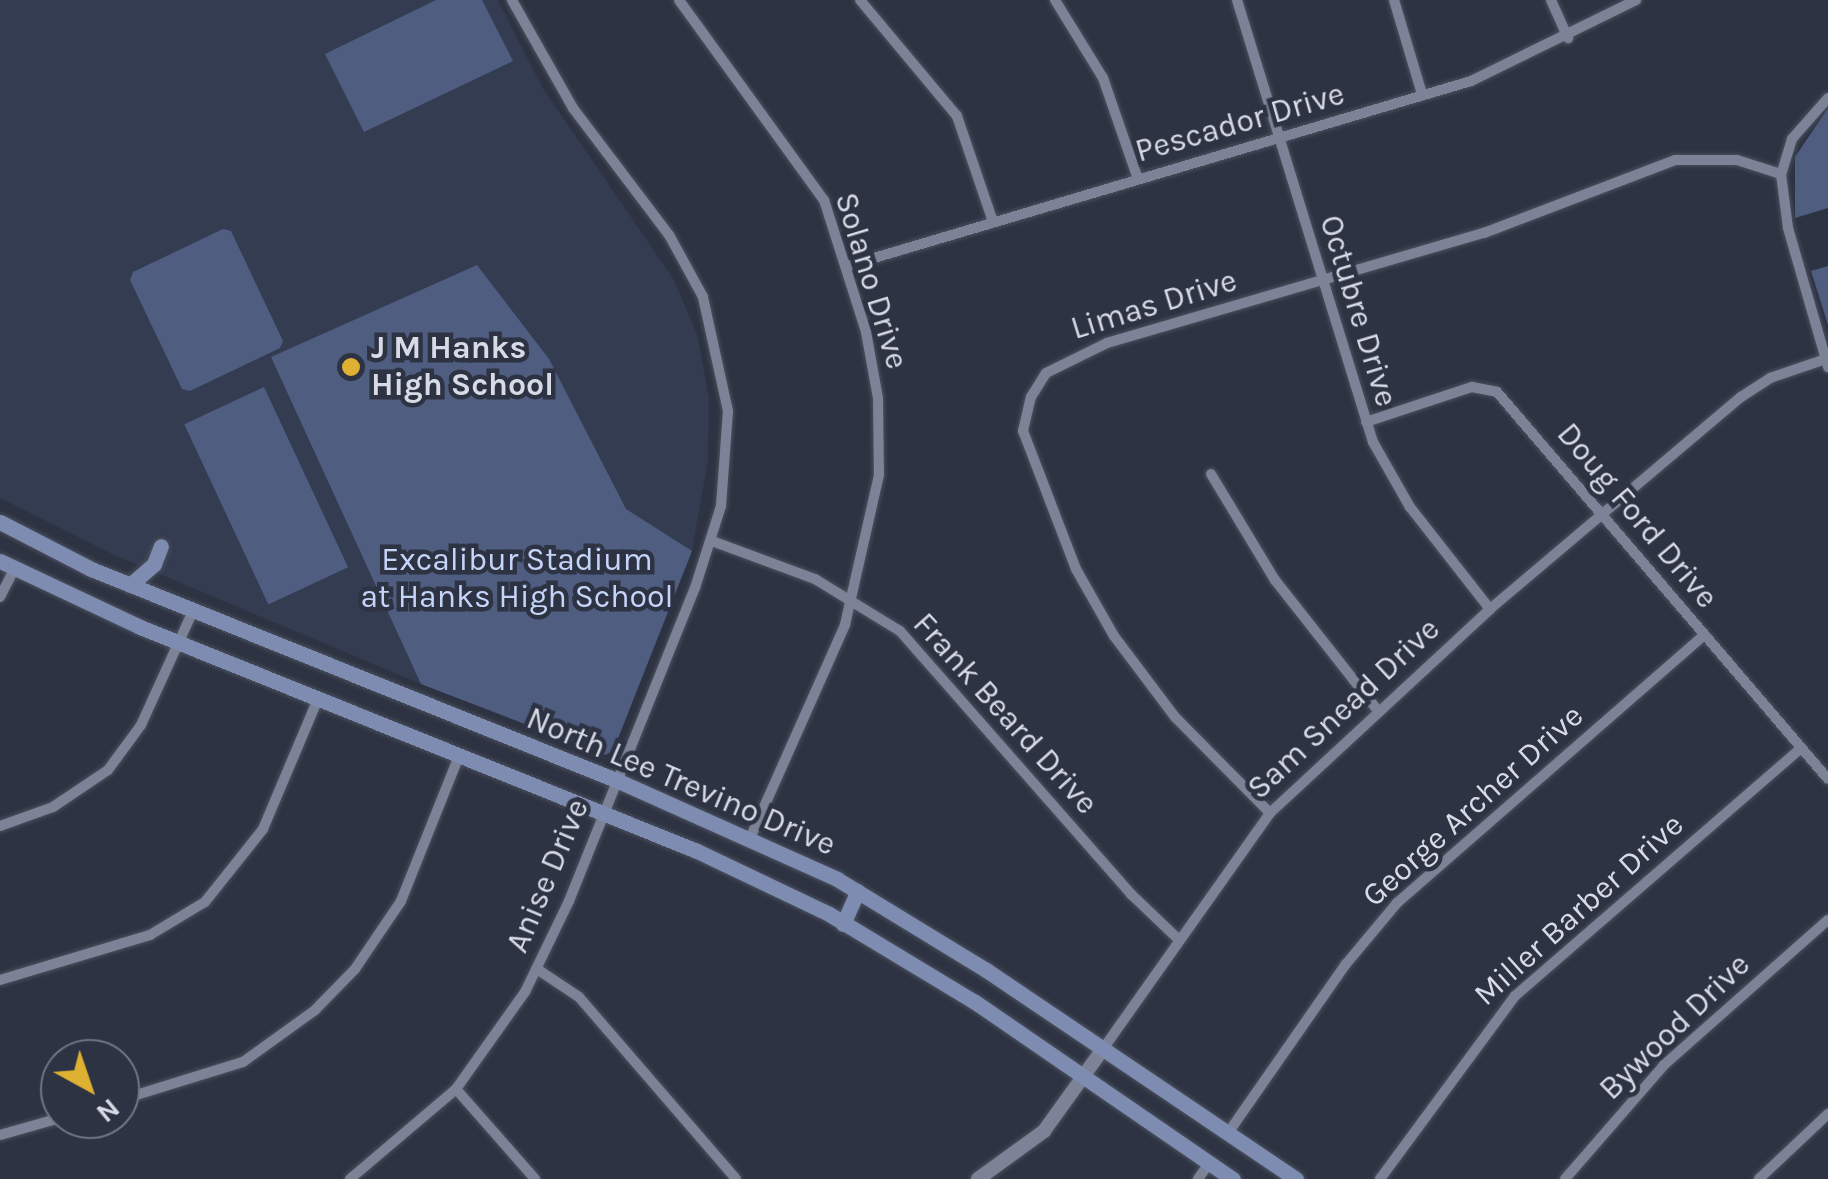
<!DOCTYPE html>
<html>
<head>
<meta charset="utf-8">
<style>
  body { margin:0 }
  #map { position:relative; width:1828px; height:1179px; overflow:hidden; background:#2d3342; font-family:Karla,sans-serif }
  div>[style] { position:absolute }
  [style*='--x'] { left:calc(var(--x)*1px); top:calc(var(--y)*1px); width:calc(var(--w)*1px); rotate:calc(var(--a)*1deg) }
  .built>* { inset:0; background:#343c51 }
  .green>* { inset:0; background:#4f5d80; transform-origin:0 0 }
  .roads { filter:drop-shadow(0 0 2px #4b515e) drop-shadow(0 0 2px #4b515e) }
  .minor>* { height:10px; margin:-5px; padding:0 5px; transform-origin:5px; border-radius:5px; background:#7c8396 }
  .tertiary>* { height:14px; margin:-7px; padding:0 7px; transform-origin:7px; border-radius:7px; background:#7c8396 }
  .secondary>* { height:15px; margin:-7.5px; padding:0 7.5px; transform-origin:7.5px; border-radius:7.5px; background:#7e8cb2 }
  .dots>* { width:28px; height:28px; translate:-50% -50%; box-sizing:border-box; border:5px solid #2d3342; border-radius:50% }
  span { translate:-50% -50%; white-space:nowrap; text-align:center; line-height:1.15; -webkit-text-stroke:9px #2d3342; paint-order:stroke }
  .street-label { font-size:32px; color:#d7dbe6 }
  .poi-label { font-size:32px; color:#d7dbe6; font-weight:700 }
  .left { translate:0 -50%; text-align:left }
  .park-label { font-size:32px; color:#c5d4f9 }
  .north { position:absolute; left:40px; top:1039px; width:100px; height:100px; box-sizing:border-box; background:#2d3342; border:2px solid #717684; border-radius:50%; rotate:140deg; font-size:28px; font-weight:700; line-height:40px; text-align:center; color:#d7dbe6 }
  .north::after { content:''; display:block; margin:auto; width:35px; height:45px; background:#deb133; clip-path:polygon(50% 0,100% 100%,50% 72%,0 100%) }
</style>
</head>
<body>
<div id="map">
  <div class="built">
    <div style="clip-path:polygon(0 0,498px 0,542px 87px,674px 280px,697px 335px,709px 398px,708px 460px,692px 551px,613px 751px,605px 755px,421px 684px,112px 554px,0 498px)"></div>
  </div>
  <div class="green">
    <div style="clip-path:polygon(436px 0,482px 0,513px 61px,364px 132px,325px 54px)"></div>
    <div style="clip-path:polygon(1828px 108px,1828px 208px,1795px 218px,1795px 157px)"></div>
    <div style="clip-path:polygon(223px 229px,231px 231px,283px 341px,280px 348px,190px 391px,182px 389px,130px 280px,133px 272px)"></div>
    <div style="clip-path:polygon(477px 265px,549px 359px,626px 509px,692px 551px,613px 751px,605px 755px,421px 684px,271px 357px)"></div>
    <div style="clip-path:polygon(1828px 266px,1828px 325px,1811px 271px)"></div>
    <div style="left:264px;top:387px;width:199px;height:88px;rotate:65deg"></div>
  </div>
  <div class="roads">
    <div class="minor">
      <div style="--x:679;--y:0;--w:247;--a:54.1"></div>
      <div style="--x:824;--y:200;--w:139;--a:72.3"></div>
      <div style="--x:866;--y:332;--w:67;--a:79.7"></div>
      <div style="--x:878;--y:398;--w:77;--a:89.3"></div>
      <div style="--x:879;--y:475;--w:154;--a:102.8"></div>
      <div style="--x:845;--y:625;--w:233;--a:114"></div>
      <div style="--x:860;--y:0;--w:151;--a:50.1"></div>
      <div style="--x:957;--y:116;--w:112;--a:71.2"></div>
      <div style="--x:1055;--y:0;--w:92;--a:58.4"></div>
      <div style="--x:1103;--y:78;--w:107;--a:70.9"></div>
      <div style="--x:1237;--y:0;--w:462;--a:72.9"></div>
      <div style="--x:1373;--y:442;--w:75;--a:60.4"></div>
      <div style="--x:1410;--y:507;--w:130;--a:51.9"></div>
      <div style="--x:1394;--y:0;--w:98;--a:73.4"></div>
      <div style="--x:1551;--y:0;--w:42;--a:65.9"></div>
      <div style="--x:1828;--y:98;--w:55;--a:131.3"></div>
      <div style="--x:1792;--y:139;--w:37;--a:107"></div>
      <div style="--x:1781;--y:174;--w:54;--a:82.6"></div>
      <div style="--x:1788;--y:228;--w:145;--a:73.9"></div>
      <div style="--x:847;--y:266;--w:651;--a:-16.51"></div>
      <div style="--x:1471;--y:81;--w:184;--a:-26.1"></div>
      <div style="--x:1366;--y:422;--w:112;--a:-18.3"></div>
      <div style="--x:1472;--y:387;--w:25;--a:11"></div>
      <div style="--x:1497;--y:392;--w:509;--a:49.46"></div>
      <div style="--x:1211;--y:474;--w:124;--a:58.9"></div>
      <div style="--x:1275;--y:580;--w:168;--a:51.8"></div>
      <div style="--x:712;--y:541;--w:110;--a:20.3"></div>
      <div style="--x:815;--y:579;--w:100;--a:31.5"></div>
      <div style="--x:900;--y:631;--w:350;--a:48.7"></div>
      <div style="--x:1131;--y:894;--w:64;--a:43.7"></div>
      <div style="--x:0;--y:597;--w:31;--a:-63"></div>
      <div style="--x:1270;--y:813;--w:135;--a:-134.7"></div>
      <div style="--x:1175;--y:717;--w:101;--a:-127"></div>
      <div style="--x:1114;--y:636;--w:77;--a:-119.6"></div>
      <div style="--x:1076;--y:569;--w:148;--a:-111"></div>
      <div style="--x:1023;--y:431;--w:35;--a:-77"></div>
      <div style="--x:1031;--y:397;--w:28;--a:-58"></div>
      <div style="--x:1046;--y:373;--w:68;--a:-26.2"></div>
      <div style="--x:1107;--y:343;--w:393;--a:-16.3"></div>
      <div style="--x:1484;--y:233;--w:204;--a:-20.9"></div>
      <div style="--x:1675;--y:160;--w:62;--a:0"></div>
      <div style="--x:1737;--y:160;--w:46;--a:17.7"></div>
      <div style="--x:0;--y:826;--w:56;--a:-19.7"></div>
      <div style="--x:53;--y:807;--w:66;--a:-33.9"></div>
      <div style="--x:108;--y:770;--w:56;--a:-53.7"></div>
      <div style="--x:141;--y:725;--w:125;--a:-65.5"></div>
      <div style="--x:537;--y:969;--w:50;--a:33.7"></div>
      <div style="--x:579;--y:997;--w:240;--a:49.2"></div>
      <div style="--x:0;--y:980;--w:157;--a:-16.7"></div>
      <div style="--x:150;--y:935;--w:64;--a:-31"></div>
      <div style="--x:205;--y:902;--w:93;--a:-51.5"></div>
      <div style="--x:263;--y:829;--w:141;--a:-67.1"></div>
      <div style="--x:1103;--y:1049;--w:289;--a:-54.7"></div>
      <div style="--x:1270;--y:813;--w:300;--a:-42.8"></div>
      <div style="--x:1490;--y:609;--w:329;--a:-40.2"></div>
      <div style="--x:1741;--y:397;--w:35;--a:-33"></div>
      <div style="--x:1770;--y:378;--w:59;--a:-18.7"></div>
      <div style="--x:456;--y:1089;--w:120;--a:48.7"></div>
      <div style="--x:120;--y:1100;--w:129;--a:-17.2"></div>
      <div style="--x:243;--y:1062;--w:89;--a:-35.8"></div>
      <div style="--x:315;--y:1010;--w:57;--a:-45.7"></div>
      <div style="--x:355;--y:969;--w:82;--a:-55.9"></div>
      <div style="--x:401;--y:901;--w:156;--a:-68.2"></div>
      <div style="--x:1228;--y:1133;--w:206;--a:-55.1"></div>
      <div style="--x:1346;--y:964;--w:80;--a:-50.1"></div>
      <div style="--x:1397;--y:903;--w:408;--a:-41.1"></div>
      <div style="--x:0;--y:1135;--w:62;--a:-15.8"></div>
      <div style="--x:350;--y:1179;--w:139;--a:-40.3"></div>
      <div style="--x:456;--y:1089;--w:119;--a:-54.6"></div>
      <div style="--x:525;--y:992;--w:101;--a:-64.2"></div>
      <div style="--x:569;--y:901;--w:337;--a:-68.1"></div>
      <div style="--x:695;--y:588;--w:86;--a:-72.4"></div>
      <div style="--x:721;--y:506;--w:95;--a:-85.8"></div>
      <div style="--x:728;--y:411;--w:117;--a:-102.4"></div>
      <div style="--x:703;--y:297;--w:71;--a:-118.7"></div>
      <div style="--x:669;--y:235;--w:159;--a:-127.1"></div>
      <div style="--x:573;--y:108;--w:124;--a:-119.5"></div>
      <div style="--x:1198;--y:1179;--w:19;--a:-55"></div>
      <div style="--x:1380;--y:1179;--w:227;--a:-53.6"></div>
      <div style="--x:1515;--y:996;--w:379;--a:-40.9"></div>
      <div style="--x:1565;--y:1179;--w:151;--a:-49"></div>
      <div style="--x:1664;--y:1065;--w:219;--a:-41.5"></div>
      <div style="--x:1759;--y:1179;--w:95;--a:-43.3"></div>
    </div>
    <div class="tertiary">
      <div style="--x:978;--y:1179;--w:82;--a:-36"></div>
      <div style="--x:1044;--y:1131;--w:101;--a:-54.3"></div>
    </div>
    <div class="secondary">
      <div style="--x:0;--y:522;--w:102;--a:27.3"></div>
      <div style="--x:91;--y:569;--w:566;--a:21.9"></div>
      <div style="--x:616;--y:780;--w:242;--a:24.1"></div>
      <div style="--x:837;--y:879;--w:175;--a:31.4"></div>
      <div style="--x:986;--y:970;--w:374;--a:34"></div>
      <div style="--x:0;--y:561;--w:155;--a:25.2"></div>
      <div style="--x:140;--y:627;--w:600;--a:21.91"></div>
      <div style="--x:697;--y:851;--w:146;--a:25.5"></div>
      <div style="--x:829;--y:914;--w:170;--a:31.1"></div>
      <div style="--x:975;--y:1002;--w:313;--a:34.5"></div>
      <div style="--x:130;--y:585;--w:32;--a:-41"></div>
      <div style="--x:154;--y:564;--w:19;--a:-69"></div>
      <div style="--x:843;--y:924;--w:36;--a:-66"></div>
    </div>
  </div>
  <div class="dots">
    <div style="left:351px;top:367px;background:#deb133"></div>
  </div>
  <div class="street-label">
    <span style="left:1240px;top:123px;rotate:-16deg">Pescador Drive</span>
    <span style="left:871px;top:281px;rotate:73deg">Solano Drive</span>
    <span style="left:1154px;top:305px;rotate:-17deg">Limas Drive</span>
    <span style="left:1358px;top:311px;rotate:73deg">Octubre Drive</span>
    <span style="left:1637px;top:516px;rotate:50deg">Doug Ford Drive</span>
    <span style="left:1344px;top:709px;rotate:-43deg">Sam Snead Drive</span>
    <span style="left:1005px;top:714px;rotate:48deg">Frank Beard Drive</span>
    <span style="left:681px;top:782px;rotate:23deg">North Lee Trevino Drive</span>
    <span style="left:1473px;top:806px;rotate:-42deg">George Archer Drive</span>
    <span style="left:548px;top:876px;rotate:-67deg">Anise Drive</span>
    <span style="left:1579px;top:910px;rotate:-42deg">Miller Barber Drive</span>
    <span style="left:1675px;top:1027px;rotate:-44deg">Bywood Drive</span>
  </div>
  <div class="poi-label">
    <span class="left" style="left:371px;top:367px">J M Hanks<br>High School</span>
  </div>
  <div class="park-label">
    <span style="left:517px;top:579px">Excalibur Stadium<br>at Hanks High School</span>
  </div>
  <div class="north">N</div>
</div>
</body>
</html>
